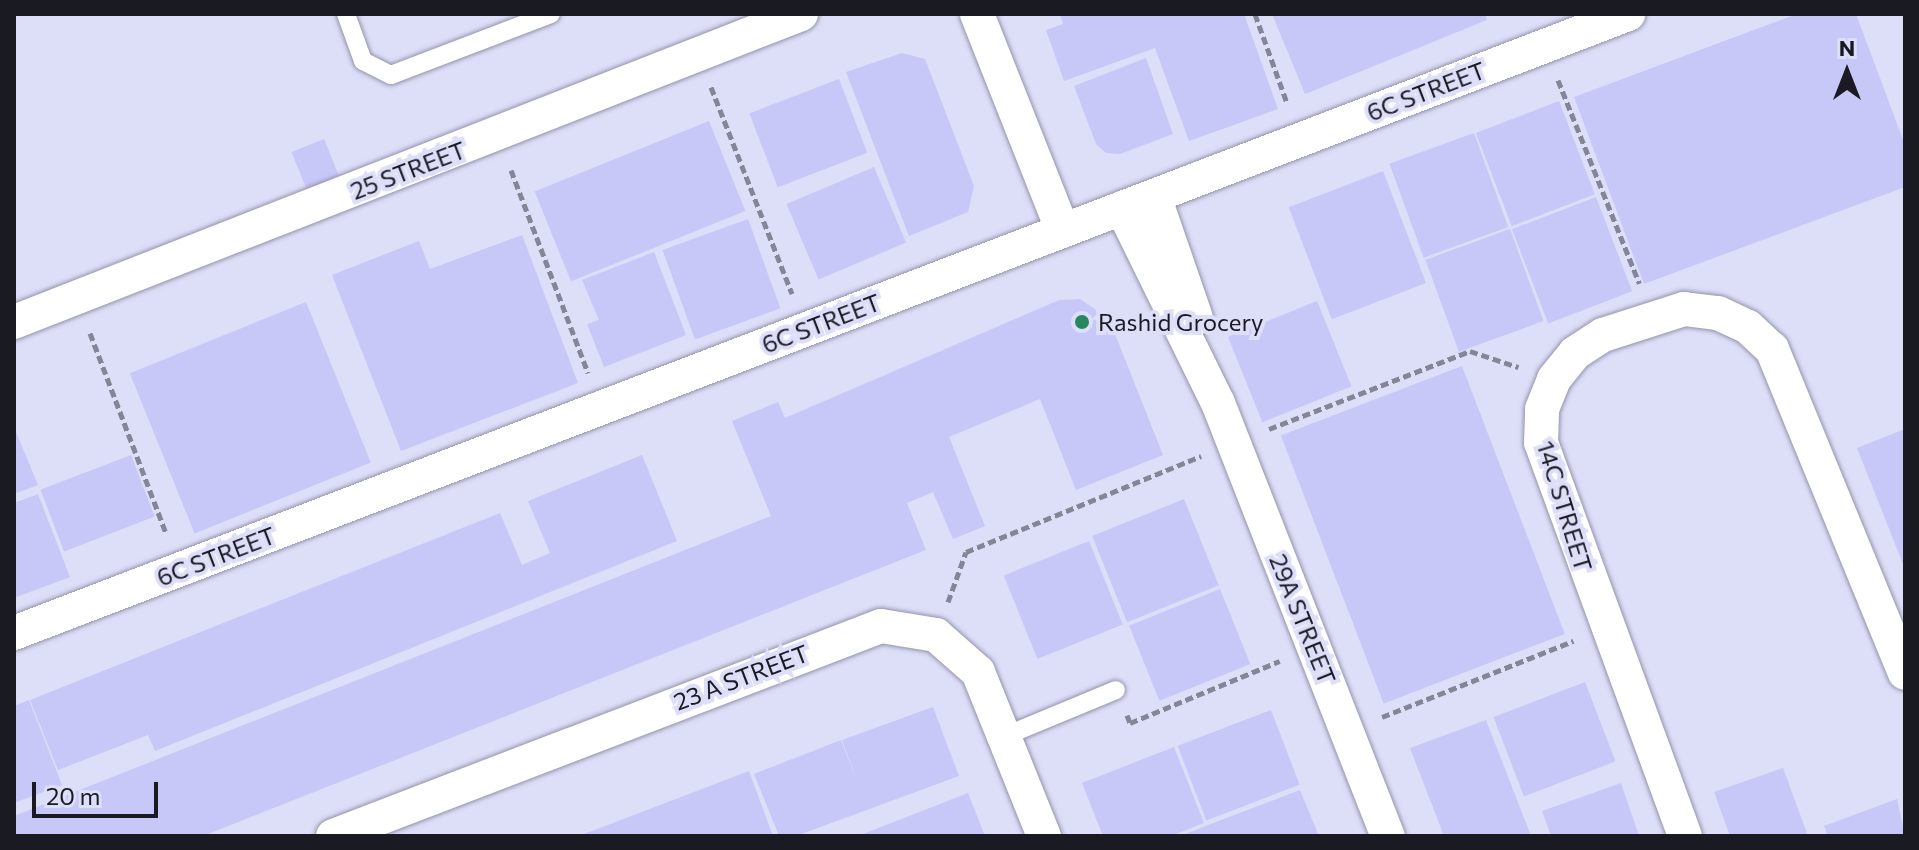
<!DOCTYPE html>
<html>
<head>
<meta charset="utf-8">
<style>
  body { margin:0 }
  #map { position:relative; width:1919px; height:850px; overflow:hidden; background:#dddef8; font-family:Commissioner,sans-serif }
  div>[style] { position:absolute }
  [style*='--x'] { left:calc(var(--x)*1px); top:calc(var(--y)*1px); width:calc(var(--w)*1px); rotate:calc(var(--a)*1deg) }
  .building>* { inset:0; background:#c7c8f7; transform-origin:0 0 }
  .path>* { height:5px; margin-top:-2.5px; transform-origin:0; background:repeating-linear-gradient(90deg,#848597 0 8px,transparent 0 12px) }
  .roads { filter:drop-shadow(0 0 2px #9394ac) drop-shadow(0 0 2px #9394ac) }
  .service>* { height:18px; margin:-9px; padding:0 9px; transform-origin:9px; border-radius:9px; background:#fff }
  .minor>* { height:34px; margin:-17px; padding:0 17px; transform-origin:17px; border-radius:17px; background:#fff }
  .dots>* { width:22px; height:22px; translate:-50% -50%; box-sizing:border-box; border:4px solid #dddef8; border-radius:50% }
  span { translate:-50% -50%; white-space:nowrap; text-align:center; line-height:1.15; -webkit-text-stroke:8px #dddef8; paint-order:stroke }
  .street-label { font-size:24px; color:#1a1a23 }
  .poi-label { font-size:24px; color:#1a1a23 }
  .left { translate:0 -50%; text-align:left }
  .frame { position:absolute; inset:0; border:16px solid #1a1a23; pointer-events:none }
  .north { position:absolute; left:1807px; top:32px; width:80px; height:80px; -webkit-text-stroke:6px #dddef8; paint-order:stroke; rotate:0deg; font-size:22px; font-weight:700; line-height:32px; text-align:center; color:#1a1a23 }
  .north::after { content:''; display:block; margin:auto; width:28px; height:36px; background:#1a1a23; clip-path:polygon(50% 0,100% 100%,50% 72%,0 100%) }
  .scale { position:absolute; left:32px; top:782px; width:126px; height:36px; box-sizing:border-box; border:4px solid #1a1a23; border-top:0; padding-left:10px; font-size:24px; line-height:28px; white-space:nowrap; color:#1a1a23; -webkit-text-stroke:6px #dddef8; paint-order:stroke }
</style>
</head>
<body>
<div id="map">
  <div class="building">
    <div style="clip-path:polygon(1060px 14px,1244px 14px,1278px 109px,1189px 141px,1155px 48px,1064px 81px,1046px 30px,1063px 24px)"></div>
    <div style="clip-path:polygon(1272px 14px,1485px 14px,1487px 20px,1305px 94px)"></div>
    <div style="clip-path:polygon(1797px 14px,1856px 14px,1905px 145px,1905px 187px,1644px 284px,1574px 97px)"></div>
    <div style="clip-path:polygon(902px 53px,925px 59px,974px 186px,968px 212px,909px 236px,846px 72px)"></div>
    <div style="clip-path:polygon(1146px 58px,1173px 134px,1120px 154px,1106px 153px,1096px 144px,1074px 86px)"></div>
    <div style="left:839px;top:79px;width:79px;height:96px;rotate:69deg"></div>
    <div style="left:1559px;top:101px;width:100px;height:89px;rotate:69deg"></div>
    <div style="left:709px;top:121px;width:97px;height:188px;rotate:68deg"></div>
    <div style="left:1474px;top:133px;width:100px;height:90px;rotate:70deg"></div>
    <div style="left:324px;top:139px;width:40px;height:35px;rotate:68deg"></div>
    <div style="left:874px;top:167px;width:82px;height:95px;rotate:67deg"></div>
    <div style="left:1383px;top:171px;width:120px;height:101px;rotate:69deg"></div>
    <div style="left:1596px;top:197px;width:101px;height:90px;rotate:69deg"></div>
    <div style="left:748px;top:219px;width:95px;height:91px;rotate:70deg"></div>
    <div style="left:1510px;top:229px;width:98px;height:90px;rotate:70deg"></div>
    <div style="clip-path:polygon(522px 235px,578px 383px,401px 451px,332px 275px,419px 241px,430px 269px)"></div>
    <div style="clip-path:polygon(654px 252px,686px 335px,604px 367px,587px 324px,599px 320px,582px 280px)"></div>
    <div style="clip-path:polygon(1080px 299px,1109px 319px,1163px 455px,1076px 490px,1040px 399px,949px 437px,985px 526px,953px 539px,933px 492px,907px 503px,926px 550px,203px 836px,14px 836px,14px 816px,771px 516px,732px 421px,778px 402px,785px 418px,1059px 300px)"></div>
    <div style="left:1317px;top:301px;width:92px;height:96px;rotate:68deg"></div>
    <div style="left:306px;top:302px;width:173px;height:190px;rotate:68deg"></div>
    <div style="left:1462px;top:366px;width:287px;height:194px;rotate:69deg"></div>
    <div style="clip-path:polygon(14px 427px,38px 485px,14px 494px)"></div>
    <div style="clip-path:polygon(1905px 429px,1905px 569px,1857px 448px)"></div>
    <div style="left:131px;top:455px;width:66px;height:97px;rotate:69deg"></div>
    <div style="clip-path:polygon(642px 455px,677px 541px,155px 751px,148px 735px,58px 770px,30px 700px,500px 513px,522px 565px,550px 553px,528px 501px)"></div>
    <div style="clip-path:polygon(38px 494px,70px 577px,14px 598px,14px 503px)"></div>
    <div style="left:1184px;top:499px;width:93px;height:99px;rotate:68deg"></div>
    <div style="left:1089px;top:541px;width:90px;height:92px;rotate:68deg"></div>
    <div style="left:1220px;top:589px;width:81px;height:98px;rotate:68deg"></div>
    <div style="left:1585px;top:682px;width:85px;height:98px;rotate:69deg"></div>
    <div style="clip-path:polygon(29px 700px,62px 785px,14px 803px,14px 706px)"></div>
    <div style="clip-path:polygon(933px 707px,959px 776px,796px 836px,779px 836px,754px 774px,841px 740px,858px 784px,842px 740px)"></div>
    <div style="left:1271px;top:710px;width:80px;height:100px;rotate:69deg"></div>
    <div style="clip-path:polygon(1486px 720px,1531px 836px,1444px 836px,1410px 748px)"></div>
    <div style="clip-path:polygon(1174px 747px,1204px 823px,1171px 836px,1103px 836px,1082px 783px)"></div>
    <div style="clip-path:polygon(1783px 768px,1808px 836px,1730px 836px,1714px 792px)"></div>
    <div style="clip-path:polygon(749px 771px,773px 836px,579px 836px)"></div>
    <div style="clip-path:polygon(1621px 783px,1639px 836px,1551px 836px,1542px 811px)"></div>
    <div style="clip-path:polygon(1300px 790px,1319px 836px,1181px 836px,1208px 825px)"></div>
    <div style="clip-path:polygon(968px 793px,985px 836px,858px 836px)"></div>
    <div style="clip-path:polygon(1897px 799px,1905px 836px,1828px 836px,1824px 826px)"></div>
  </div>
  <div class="path">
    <div style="--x:1255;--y:14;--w:95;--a:70.2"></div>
    <div style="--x:1558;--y:80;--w:219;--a:68.2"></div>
    <div style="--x:711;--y:87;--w:222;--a:68.6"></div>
    <div style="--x:511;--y:170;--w:217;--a:69.2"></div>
    <div style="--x:90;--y:333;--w:214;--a:69.2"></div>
    <div style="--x:1269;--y:429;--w:216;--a:-21.2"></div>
    <div style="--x:1470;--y:351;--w:51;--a:18.4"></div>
    <div style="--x:948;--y:602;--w:53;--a:-70.2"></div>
    <div style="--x:966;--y:552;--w:254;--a:-22.2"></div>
    <div style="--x:1127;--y:715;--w:9;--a:69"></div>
    <div style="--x:1130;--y:723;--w:162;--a:-22.5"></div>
    <div style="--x:1382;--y:717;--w:206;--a:-21.7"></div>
  </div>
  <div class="roads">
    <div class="service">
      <div style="--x:346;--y:14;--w:50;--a:70.1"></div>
      <div style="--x:363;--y:61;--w:31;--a:27"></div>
      <div style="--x:391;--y:75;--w:171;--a:-20.9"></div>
      <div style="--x:1005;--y:736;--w:120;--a:-22.5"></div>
    </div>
    <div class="minor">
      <div style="--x:977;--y:14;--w:233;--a:68.4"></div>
      <div style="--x:1154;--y:196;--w:129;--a:71"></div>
      <div style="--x:1122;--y:208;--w:217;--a:63.8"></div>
      <div style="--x:1218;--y:403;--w:465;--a:68.6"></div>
      <div style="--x:14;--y:322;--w:845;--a:-21.37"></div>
      <div style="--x:14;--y:633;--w:1729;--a:-20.98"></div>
      <div style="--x:333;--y:836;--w:587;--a:-20.97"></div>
      <div style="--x:881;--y:626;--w:56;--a:9.3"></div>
      <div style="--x:936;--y:635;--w:56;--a:41.4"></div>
      <div style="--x:978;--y:672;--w:177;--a:68.1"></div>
      <div style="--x:1685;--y:836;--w:419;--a:-110.1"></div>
      <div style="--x:1541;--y:443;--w:34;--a:-88"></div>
      <div style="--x:1542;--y:409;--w:32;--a:-68"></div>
      <div style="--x:1554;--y:379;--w:33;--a:-51"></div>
      <div style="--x:1575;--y:353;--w:33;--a:-33"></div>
      <div style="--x:1603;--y:335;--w:85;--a:-17.8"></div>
      <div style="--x:1684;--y:309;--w:34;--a:7"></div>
      <div style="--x:1718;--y:313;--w:33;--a:25"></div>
      <div style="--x:1748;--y:327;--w:33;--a:43"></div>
      <div style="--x:1772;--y:349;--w:350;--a:67.7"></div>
    </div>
  </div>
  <div class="dots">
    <div style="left:1082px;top:322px;background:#27875f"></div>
  </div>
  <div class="street-label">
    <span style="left:1426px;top:91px;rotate:-21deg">6C STREET</span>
    <span style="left:408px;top:170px;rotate:-21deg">25 STREET</span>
    <span style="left:821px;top:323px;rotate:-21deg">6C STREET</span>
    <span style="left:1565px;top:506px;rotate:73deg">14C STREET</span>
    <span style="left:216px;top:556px;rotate:-21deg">6C STREET</span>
    <span style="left:1303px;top:619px;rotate:68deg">29A STREET</span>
    <span style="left:741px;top:677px;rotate:-21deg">23 A STREET</span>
  </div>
  <div class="poi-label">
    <span class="left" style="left:1098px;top:322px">Rashid Grocery</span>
  </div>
  <div class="frame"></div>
  <div class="north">N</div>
  <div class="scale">20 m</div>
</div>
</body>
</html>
